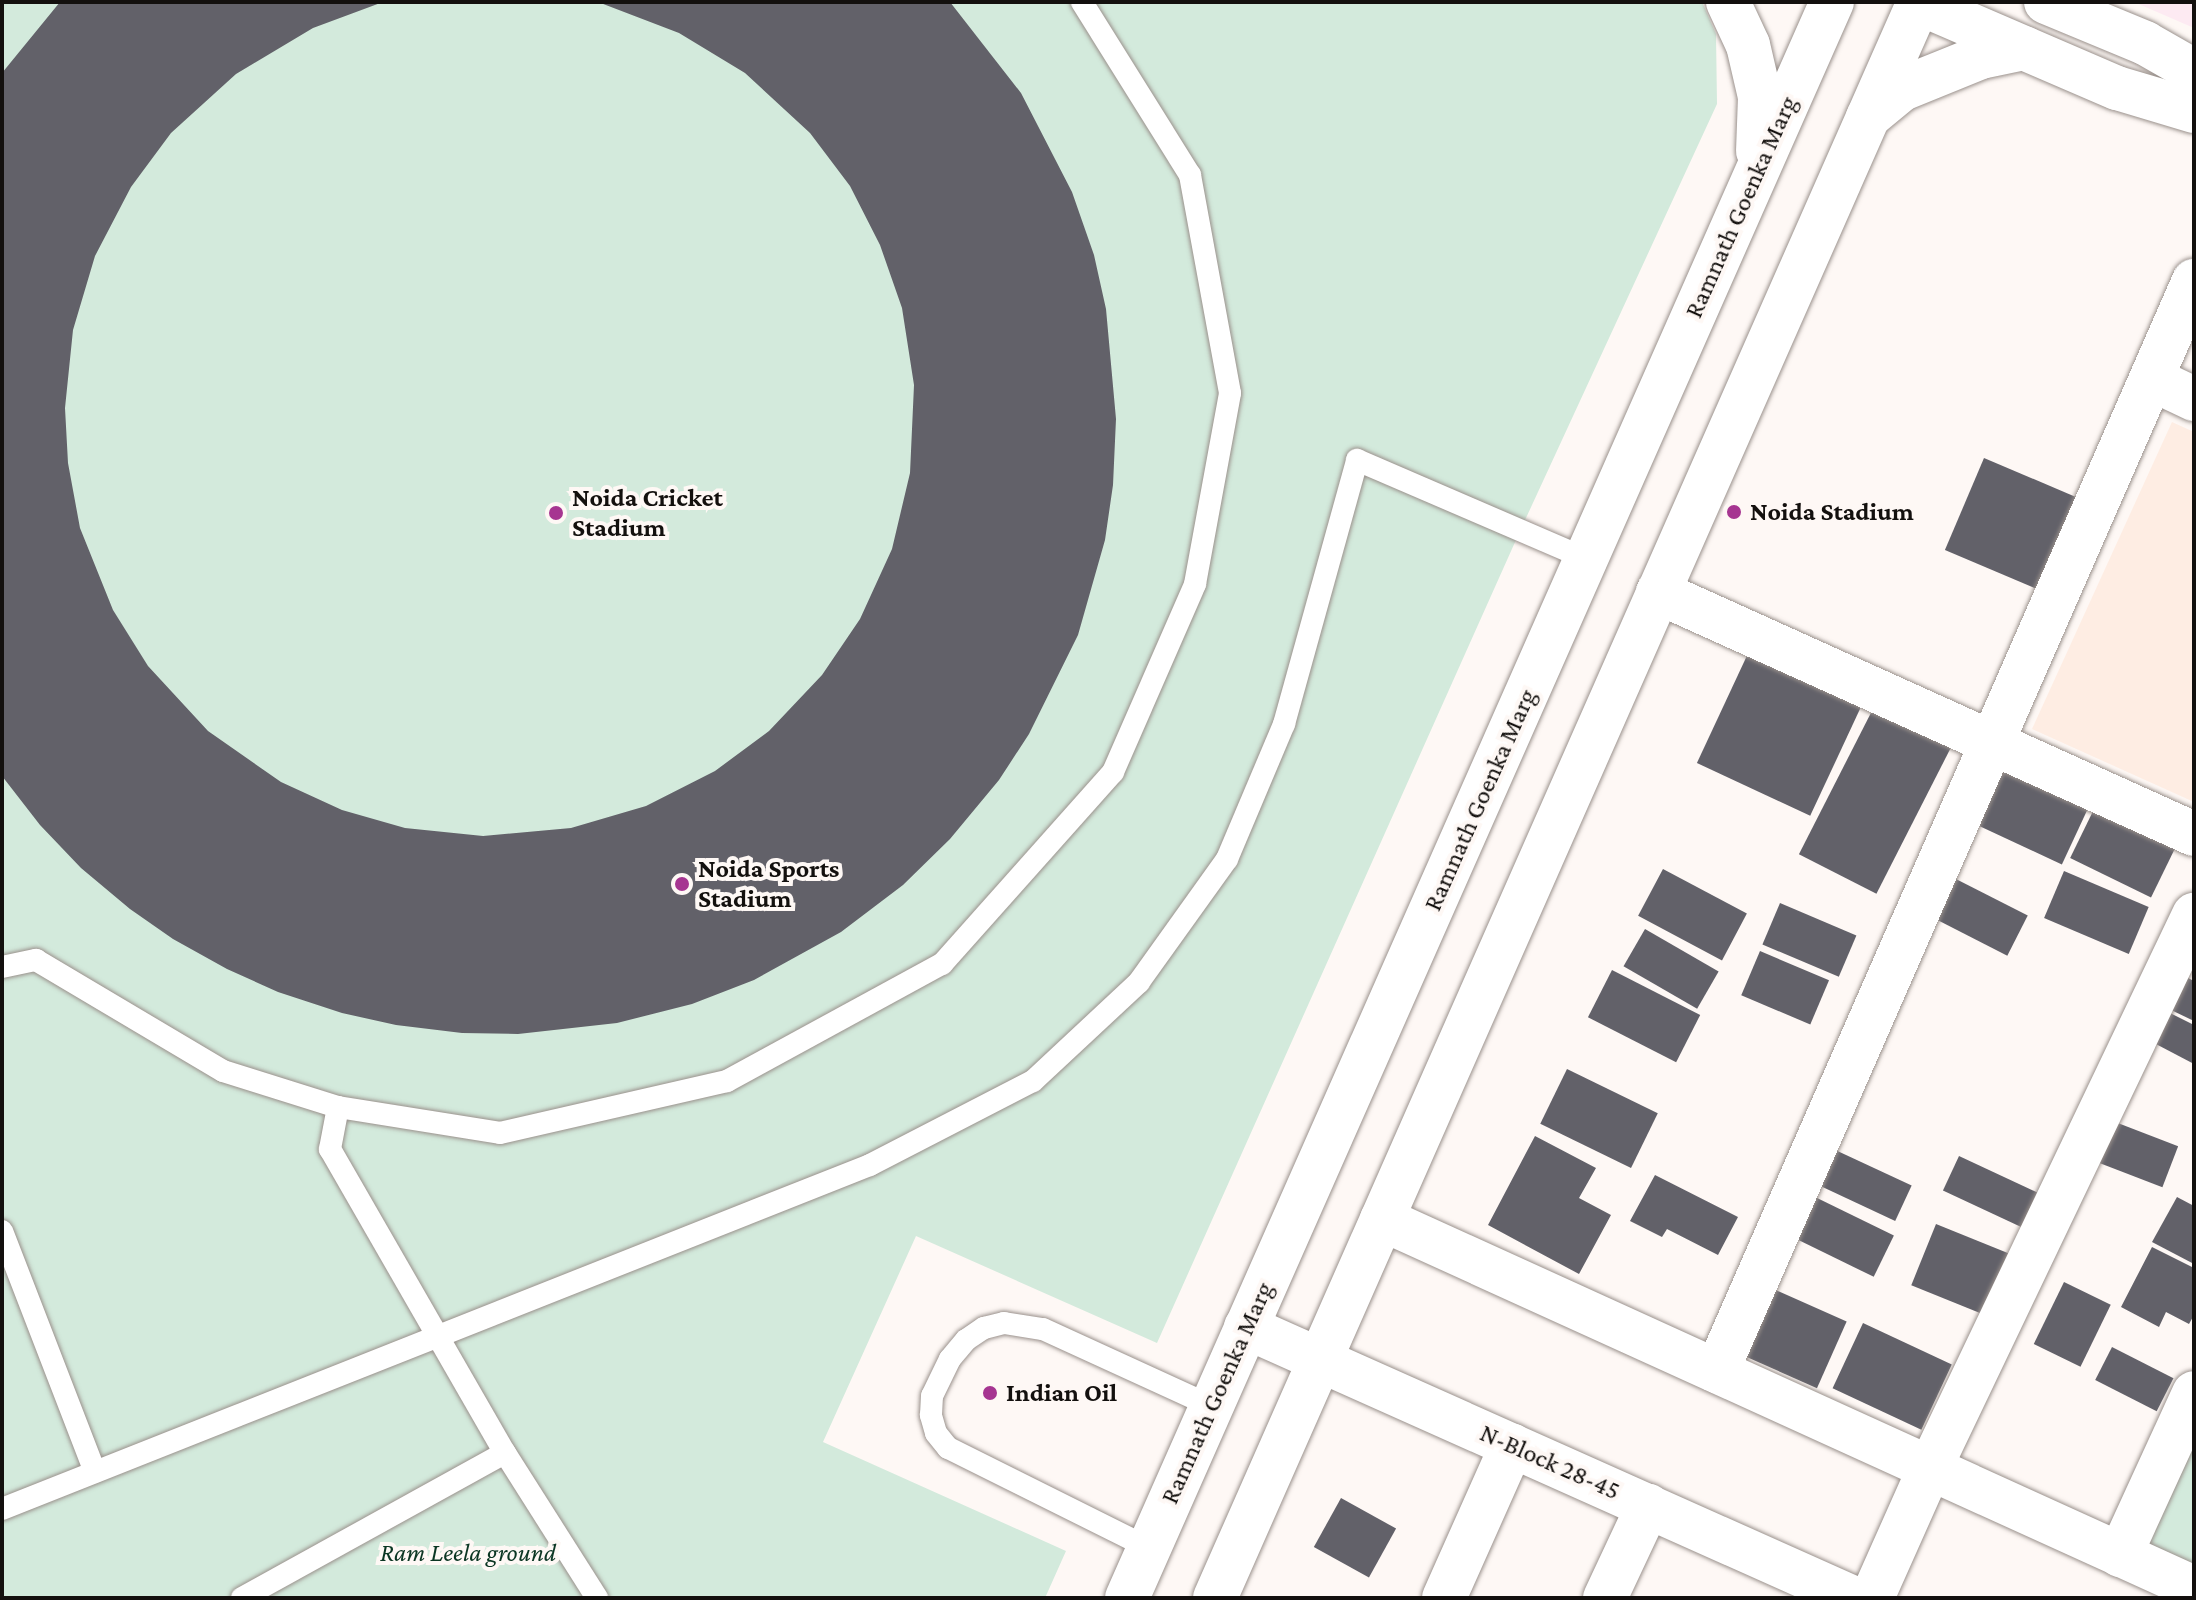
<!DOCTYPE html>
<html>
<head>
<meta charset="utf-8">
<style>
  body { margin:0 }
  #map { position:relative; width:2196px; height:1600px; overflow:hidden; background:#fef8f5; font-family:"Crimson Pro",serif }
  div>[style] { position:absolute }
  [style*='--x'] { left:calc(var(--x)*1px); top:calc(var(--y)*1px); width:calc(var(--w)*1px); rotate:calc(var(--a)*1deg) }
  .industrial>* { inset:0; background:#fdeaf2 }
  .built>* { inset:0; background:#feede3 }
  .green>* { inset:0; background:#d3eadc }
  .building>* { inset:0; background:#626169; transform-origin:0 0 }
  .roads { filter:drop-shadow(0 0 2px #9a918c) drop-shadow(0 0 2px #9a918c) }
  .lane>* { height:22px; margin:-11px; padding:0 11px; transform-origin:11px; border-radius:11px; background:#fff }
  .street>* { height:44px; margin:-22px; padding:0 22px; transform-origin:22px; border-radius:22px; background:#fff }
  .secondary>* { height:44px; margin:-22px; padding:0 22px; transform-origin:22px; border-radius:22px; background:#fff }
  .dots>* { width:22px; height:22px; translate:-50% -50%; box-sizing:border-box; border:4px solid #fef8f5; border-radius:50% }
  span { translate:-50% -50%; white-space:nowrap; text-align:center; line-height:1.15; -webkit-text-stroke:8px #fef8f5; paint-order:stroke }
  .street-label { font-size:26px; color:#13100e }
  .poi-label { font-size:26px; color:#13100e; font-weight:700 }
  .left { translate:0 -50%; text-align:left }
  .park-label { font-size:26px; color:#0b3623; font-style:italic }
  .frame { position:absolute; inset:0; border:4px solid #13100e; pointer-events:none }
</style>
</head>
<body>
<div id="map">
  <div class="industrial">
    <div style="clip-path:polygon(2134px 2px,2194px 2px,2194px 28px)"></div>
  </div>
  <div class="built">
    <div style="clip-path:polygon(2172px 422px,2194px 432px,2194px 802px,2032px 729px)"></div>
  </div>
  <div class="green">
    <div style="clip-path:polygon(2px 2px,1702px 2px,1716px 34px,1717px 104px,1520px 531px,1157px 1343px,916px 1236px,823px 1442px,1066px 1551px,1045px 1598px,2px 1598px)"></div>
    <div style="clip-path:polygon(2194px 1445px,2194px 1565px,2149px 1545px)"></div>
  </div>
  <div class="building">
    <div style="clip-path:polygon(60px 2px,383px 2px,313px 28px,236px 74px,171px 133px,131px 187px,95px 256px,73px 330px,65px 408px,68px 463px,80px 528px,113px 610px,148px 666px,208px 731px,281px 782px,342px 810px,405px 828px,483px 836px,571px 828px,646px 806px,715px 771px,769px 731px,822px 675px,860px 619px,892px 549px,910px 473px,914px 385px,902px 308px,880px 245px,850px 186px,810px 133px,745px 73px,679px 33px,598px 2px,950px 2px,1021px 93px,1072px 192px,1094px 255px,1106px 309px,1116px 419px,1113px 485px,1105px 540px,1078px 635px,1029px 734px,999px 780px,950px 839px,903px 885px,841px 932px,754px 980px,692px 1004px,617px 1023px,518px 1034px,462px 1033px,396px 1025px,342px 1013px,278px 992px,227px 969px,173px 939px,130px 909px,81px 868px,40px 825px,2px 776px,2px 73px)"></div>
    <div style="left:1984px;top:458px;width:101px;height:100px;rotate:23deg"></div>
    <div style="left:1751px;top:647px;width:125px;height:128px;rotate:25deg"></div>
    <div style="left:1877px;top:701px;width:87px;height:172px;rotate:27deg"></div>
    <div style="left:1996px;top:762px;width:103px;height:65px;rotate:25deg"></div>
    <div style="left:2096px;top:805px;width:90px;height:59px;rotate:26deg"></div>
    <div style="left:1663px;top:869px;width:95px;height:53px;rotate:28deg"></div>
    <div style="left:2064px;top:871px;width:92px;height:51px;rotate:23deg"></div>
    <div style="left:1952px;top:877px;width:85px;height:45px;rotate:27deg"></div>
    <div style="left:1780px;top:903px;width:83px;height:45px;rotate:23deg"></div>
    <div style="left:1645px;top:929px;width:85px;height:43px;rotate:30deg"></div>
    <div style="left:1760px;top:951px;width:75px;height:48px;rotate:23deg"></div>
    <div style="left:1612px;top:970px;width:99px;height:53px;rotate:27deg"></div>
    <div style="clip-path:polygon(2184px 976px,2194px 981px,2194px 1021px,2169px 1009px)"></div>
    <div style="clip-path:polygon(2170px 1013px,2194px 1025px,2194px 1064px,2154px 1043px)"></div>
    <div style="left:1567px;top:1069px;width:101px;height:61px;rotate:26deg"></div>
    <div style="left:2110px;top:1120px;width:73px;height:44px;rotate:21deg"></div>
    <div style="clip-path:polygon(1535px 1136px,1596px 1168px,1579px 1198px,1611px 1215px,1579px 1274px,1488px 1225px)"></div>
    <div style="left:1831px;top:1148px;width:89px;height:39px;rotate:25deg"></div>
    <div style="left:1959px;top:1156px;width:91px;height:38px;rotate:25deg"></div>
    <div style="clip-path:polygon(1655px 1175px,1738px 1217px,1718px 1255px,1667px 1229px,1662px 1237px,1630px 1221px)"></div>
    <div style="left:1813px;top:1196px;width:90px;height:46px;rotate:26deg"></div>
    <div style="clip-path:polygon(2177px 1197px,2194px 1206px,2194px 1264px,2152px 1242px)"></div>
    <div style="left:1936px;top:1224px;width:82px;height:66px;rotate:22deg"></div>
    <div style="clip-path:polygon(2152px 1247px,2194px 1268px,2194px 1315px,2189px 1324px,2166px 1312px,2159px 1327px,2121px 1307px)"></div>
    <div style="left:2064px;top:1282px;width:52px;height:69px;rotate:26deg"></div>
    <div style="left:1769px;top:1287px;width:85px;height:73px;rotate:24deg"></div>
    <div style="left:1863px;top:1323px;width:98px;height:72px;rotate:25deg"></div>
    <div style="left:2112px;top:1347px;width:69px;height:37px;rotate:27deg"></div>
    <div style="left:1341px;top:1498px;width:63px;height:56px;rotate:29deg"></div>
  </div>
  <div class="roads">
    <div class="lane">
      <div style="--x:2;--y:967;--w:35;--a:-12"></div>
      <div style="--x:36;--y:960;--w:217;--a:30.7"></div>
      <div style="--x:223;--y:1071;--w:121;--a:17.4"></div>
      <div style="--x:338;--y:1107;--w:164;--a:9.1"></div>
      <div style="--x:500;--y:1133;--w:233;--a:-12.9"></div>
      <div style="--x:727;--y:1081;--w:245;--a:-28.6"></div>
      <div style="--x:942;--y:964;--w:257;--a:-48.3"></div>
      <div style="--x:1113;--y:772;--w:205;--a:-66.4"></div>
      <div style="--x:1195;--y:584;--w:194;--a:-79.6"></div>
      <div style="--x:1230;--y:393;--w:222;--a:-100.4"></div>
      <div style="--x:1190;--y:175;--w:204;--a:-122"></div>
      <div style="--x:338;--y:1107;--w:43;--a:100.8"></div>
      <div style="--x:330;--y:1149;--w:351;--a:60.1"></div>
      <div style="--x:505;--y:1453;--w:172;--a:57.6"></div>
      <div style="--x:2;--y:1231;--w:258;--a:68.9"></div>
      <div style="--x:2;--y:1509;--w:934;--a:-21.62"></div>
      <div style="--x:870;--y:1165;--w:183;--a:-27.3"></div>
      <div style="--x:1033;--y:1081;--w:145;--a:-43"></div>
      <div style="--x:1139;--y:982;--w:151;--a:-54.4"></div>
      <div style="--x:1227;--y:859;--w:147;--a:-67.1"></div>
      <div style="--x:1284;--y:724;--w:274;--a:-74.5"></div>
      <div style="--x:1357;--y:460;--w:250;--a:23.3"></div>
      <div style="--x:1149;--y:1548;--w:225;--a:-153.5"></div>
      <div style="--x:948;--y:1448;--w:19;--a:-129"></div>
      <div style="--x:936;--y:1433;--w:19;--a:-106"></div>
      <div style="--x:931;--y:1415;--w:19;--a:-87"></div>
      <div style="--x:932;--y:1396;--w:41;--a:-64.1"></div>
      <div style="--x:950;--y:1359;--w:25;--a:-50"></div>
      <div style="--x:966;--y:1340;--w:22;--a:-34"></div>
      <div style="--x:984;--y:1328;--w:21;--a:-14"></div>
      <div style="--x:1004;--y:1323;--w:39;--a:9"></div>
      <div style="--x:1043;--y:1329;--w:185;--a:24.6"></div>
      <div style="--x:242;--y:1598;--w:300;--a:-28.9"></div>
    </div>
    <div class="street">
      <div style="--x:2152;--y:379;--w:47;--a:25.5"></div>
      <div style="--x:1658;--y:592;--w:588;--a:24.3"></div>
      <div style="--x:1382;--y:1219;--w:892;--a:24.44"></div>
      <div style="--x:1246;--y:1327;--w:665;--a:24.06"></div>
      <div style="--x:1717;--y:1371;--w:1190;--a:-66.37"></div>
      <div style="--x:2120;--y:1555;--w:178;--a:-65.4"></div>
      <div style="--x:1444;--y:1598;--w:167;--a:-66"></div>
      <div style="--x:1605;--y:1598;--w:102;--a:-64.9"></div>
      <div style="--x:1872;--y:1598;--w:142;--a:-66"></div>
      <div style="--x:1930;--y:1468;--w:613;--a:-64.48"></div>
    </div>
    <div class="secondary">
      <div style="--x:1728;--y:2;--w:47;--a:65.1"></div>
      <div style="--x:1748;--y:45;--w:53;--a:77"></div>
      <div style="--x:1760;--y:97;--w:54;--a:92.1"></div>
      <div style="--x:1917;--y:2;--w:218;--a:23.3"></div>
      <div style="--x:2117;--y:88;--w:80;--a:16.6"></div>
      <div style="--x:2046;--y:2;--w:107;--a:22.5"></div>
      <div style="--x:2145;--y:43;--w:56;--a:29.7"></div>
      <div style="--x:1868;--y:117;--w:44;--a:-39.5"></div>
      <div style="--x:1902;--y:89;--w:85;--a:-22.1"></div>
      <div style="--x:1981;--y:57;--w:44;--a:-11.8"></div>
      <div style="--x:1127;--y:1598;--w:1745;--a:-66.17"></div>
      <div style="--x:1215;--y:1598;--w:1744;--a:-66.2"></div>
    </div>
  </div>
  <div class="dots">
    <div style="left:1734px;top:512px;background:#a63591"></div>
    <div style="left:556px;top:513px;background:#a63591"></div>
    <div style="left:682px;top:884px;background:#a63591"></div>
    <div style="left:990px;top:1393px;background:#a63591"></div>
  </div>
  <div class="street-label">
    <span style="left:1741px;top:207px;rotate:-66deg">Ramnath Goenka Marg</span>
    <span style="left:1480px;top:800px;rotate:-66deg">Ramnath Goenka Marg</span>
    <span style="left:1217px;top:1393px;rotate:-66deg">Ramnath Goenka Marg</span>
    <span style="left:1550px;top:1462px;rotate:24deg">N-Block 28-45</span>
  </div>
  <div class="poi-label">
    <span class="left" style="left:572px;top:513px">Noida Cricket<br>Stadium</span>
    <span class="left" style="left:1750px;top:512px">Noida Stadium</span>
    <span class="left" style="left:698px;top:884px">Noida Sports<br>Stadium</span>
    <span class="left" style="left:1006px;top:1393px">Indian Oil</span>
  </div>
  <div class="park-label">
    <span style="left:468px;top:1553px">Ram Leela ground</span>
  </div>
  <div class="frame"></div>
</div>
</body>
</html>
